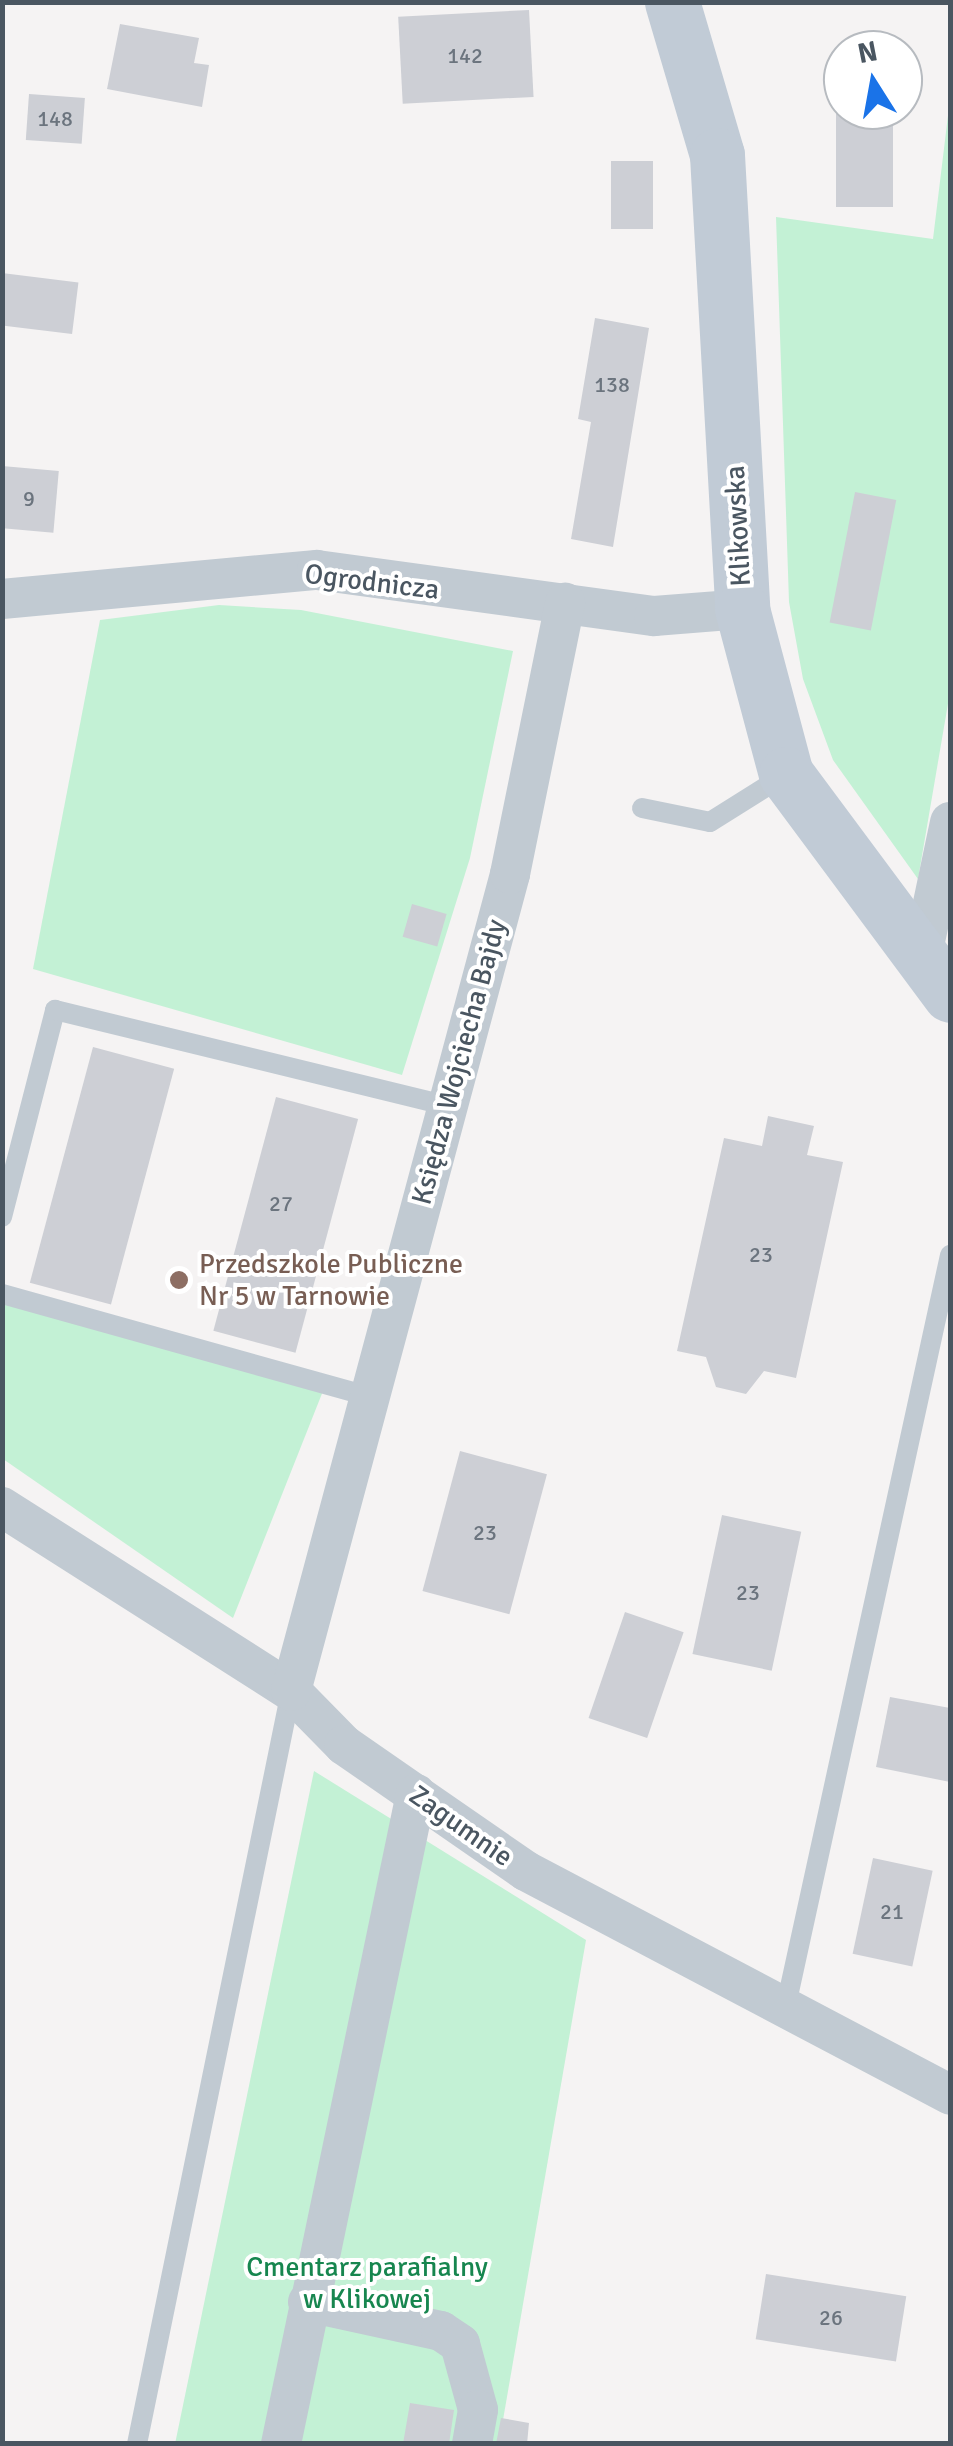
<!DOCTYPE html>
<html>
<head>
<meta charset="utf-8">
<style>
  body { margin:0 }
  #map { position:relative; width:953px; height:2446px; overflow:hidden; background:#f5f3f3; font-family:Signika,sans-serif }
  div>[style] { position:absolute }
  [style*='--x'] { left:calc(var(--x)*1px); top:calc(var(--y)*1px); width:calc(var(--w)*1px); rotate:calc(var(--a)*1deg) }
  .green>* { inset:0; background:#c3f1d5 }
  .building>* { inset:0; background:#cdcfd5; transform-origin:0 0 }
  .lane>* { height:20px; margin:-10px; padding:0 10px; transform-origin:10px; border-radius:10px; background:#c1cad2 }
  .street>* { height:40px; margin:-20px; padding:0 20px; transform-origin:20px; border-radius:20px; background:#c1cad2 }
  .secondary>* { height:55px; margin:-27.5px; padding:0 27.5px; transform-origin:27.5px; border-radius:27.5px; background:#c1cbd6 }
  .dots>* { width:28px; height:28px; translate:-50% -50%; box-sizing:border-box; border:5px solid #fff; border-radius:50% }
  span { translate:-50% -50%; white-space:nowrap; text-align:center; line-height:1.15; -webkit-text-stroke:8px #fff; paint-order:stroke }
  .number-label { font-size:22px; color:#6b747e }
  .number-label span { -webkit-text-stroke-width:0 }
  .street-label { font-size:28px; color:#4a5661 }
  .education-label { font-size:28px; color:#785e54 }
  .left { translate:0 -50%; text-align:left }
  .park-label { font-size:28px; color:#17864f }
  .frame { position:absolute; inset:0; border:5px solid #4a5661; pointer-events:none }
  .north { position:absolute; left:823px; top:30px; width:100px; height:100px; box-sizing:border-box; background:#fff; border:2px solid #b7bbc0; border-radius:50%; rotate:349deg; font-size:28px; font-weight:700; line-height:40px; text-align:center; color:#4a5661 }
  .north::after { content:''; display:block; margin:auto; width:35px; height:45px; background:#1a73e8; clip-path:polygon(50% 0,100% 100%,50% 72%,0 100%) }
</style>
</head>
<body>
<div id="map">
  <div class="green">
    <div style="clip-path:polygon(950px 99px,950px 692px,918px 879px,833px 760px,803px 679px,789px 602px,776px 217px,933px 239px)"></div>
    <div style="clip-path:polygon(219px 605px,301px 610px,513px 651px,470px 858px,402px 1075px,33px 969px,100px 620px)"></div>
    <div style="clip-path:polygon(2px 1300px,323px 1391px,233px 1618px,3px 1459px)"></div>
    <div style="clip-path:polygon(314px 1771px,586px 1940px,499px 2443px,175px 2444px)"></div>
  </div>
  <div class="building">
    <div style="left:529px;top:10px;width:87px;height:131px;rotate:87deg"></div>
    <div style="clip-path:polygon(120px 24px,199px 38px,194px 63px,209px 65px,202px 107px,107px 89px)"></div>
    <div style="left:29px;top:94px;width:56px;height:46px;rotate:4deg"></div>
    <div style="left:836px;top:110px;width:57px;height:97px"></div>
    <div style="left:611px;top:161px;width:42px;height:68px"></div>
    <div style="left:2px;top:273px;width:77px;height:52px;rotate:7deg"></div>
    <div style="clip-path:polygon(595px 318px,649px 328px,613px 547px,571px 539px,591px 422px,578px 419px)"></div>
    <div style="left:2px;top:466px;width:57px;height:62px;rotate:5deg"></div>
    <div style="left:855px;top:492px;width:42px;height:133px;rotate:11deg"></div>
    <div style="left:412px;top:904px;width:36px;height:34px;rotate:16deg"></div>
    <div style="left:93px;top:1047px;width:84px;height:244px;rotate:15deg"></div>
    <div style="left:276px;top:1097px;width:85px;height:242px;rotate:15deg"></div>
    <div style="clip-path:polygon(768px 1116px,814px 1126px,807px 1155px,843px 1162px,796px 1378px,764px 1371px,746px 1394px,716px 1387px,706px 1357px,677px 1351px,724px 1138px,762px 1146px)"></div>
    <div style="left:460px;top:1451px;width:90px;height:145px;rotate:15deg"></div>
    <div style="left:722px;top:1515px;width:81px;height:142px;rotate:12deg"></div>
    <div style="left:625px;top:1612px;width:62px;height:112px;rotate:19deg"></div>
    <div style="clip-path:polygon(890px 1697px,950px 1708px,950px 1782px,876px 1767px)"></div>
    <div style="left:873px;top:1858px;width:61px;height:98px;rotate:12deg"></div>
    <div style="left:766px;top:2274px;width:142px;height:66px;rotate:9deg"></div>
    <div style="clip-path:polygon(410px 2403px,454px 2410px,449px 2444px,403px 2444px)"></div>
    <div style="clip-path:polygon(501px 2418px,529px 2423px,527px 2444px,496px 2444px)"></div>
  </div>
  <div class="lane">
    <div style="--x:642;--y:808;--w:69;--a:11.6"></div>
    <div style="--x:710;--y:822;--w:89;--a:-32.1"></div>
    <div style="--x:2;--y:1217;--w:214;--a:-75.6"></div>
    <div style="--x:55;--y:1010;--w:405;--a:13.7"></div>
    <div style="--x:2;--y:1294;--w:382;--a:15.6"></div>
    <div style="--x:785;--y:2010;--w:773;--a:-77.67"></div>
    <div style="--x:137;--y:2444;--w:769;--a:-78.44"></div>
  </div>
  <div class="street">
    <div style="--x:2;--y:599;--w:316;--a:-5.3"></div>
    <div style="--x:317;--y:570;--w:340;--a:7.8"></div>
    <div style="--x:654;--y:616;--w:88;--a:-4.5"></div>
    <div style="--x:921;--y:960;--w:141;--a:-78.1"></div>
    <div style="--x:2;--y:1507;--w:343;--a:32.5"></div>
    <div style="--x:291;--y:1691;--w:76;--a:45.5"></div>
    <div style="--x:344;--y:1745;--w:221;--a:34.7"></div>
    <div style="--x:526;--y:1871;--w:480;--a:27.8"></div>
    <div style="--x:291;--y:1691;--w:846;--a:-74.99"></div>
    <div style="--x:510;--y:874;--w:277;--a:-78.5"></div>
    <div style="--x:308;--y:2302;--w:136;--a:12.3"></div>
    <div style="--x:441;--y:2331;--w:23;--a:34"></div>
    <div style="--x:460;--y:2344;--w:68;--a:74.7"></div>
    <div style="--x:478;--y:2410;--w:35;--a:100"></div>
    <div style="--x:281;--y:2444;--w:664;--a:-78.27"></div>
  </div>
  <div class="secondary">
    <div style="--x:672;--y:2;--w:159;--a:73.6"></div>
    <div style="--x:717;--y:155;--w:455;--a:86.8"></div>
    <div style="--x:742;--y:609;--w:171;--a:75.1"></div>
    <div style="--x:786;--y:774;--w:275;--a:53.4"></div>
  </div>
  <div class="dots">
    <div style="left:179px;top:1280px;background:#8d6e63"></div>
  </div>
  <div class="number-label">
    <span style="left:465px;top:56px">142</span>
    <span style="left:55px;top:119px">148</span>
    <span style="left:612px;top:385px">138</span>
    <span style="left:29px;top:499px">9</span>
    <span style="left:281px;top:1204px">27</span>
    <span style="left:761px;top:1255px">23</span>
    <span style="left:485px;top:1533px">23</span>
    <span style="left:748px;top:1593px">23</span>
    <span style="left:892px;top:1912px">21</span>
    <span style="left:831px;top:2318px">26</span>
  </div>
  <div class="street-label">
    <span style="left:738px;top:526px;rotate:-93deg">Klikowska</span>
    <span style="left:372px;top:582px;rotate:7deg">Ogrodnicza</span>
    <span style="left:459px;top:1062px;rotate:-75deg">Księdza Wojciecha Bajdy</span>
    <span style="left:461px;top:1826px;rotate:35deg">Zagumnie</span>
  </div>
  <div class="education-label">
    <span class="left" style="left:199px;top:1280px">Przedszkole Publiczne<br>Nr 5 w Tarnowie</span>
  </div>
  <div class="park-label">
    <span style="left:367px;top:2283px">Cmentarz parafialny<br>w Klikowej</span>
  </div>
  <div class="frame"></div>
  <div class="north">N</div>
</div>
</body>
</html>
